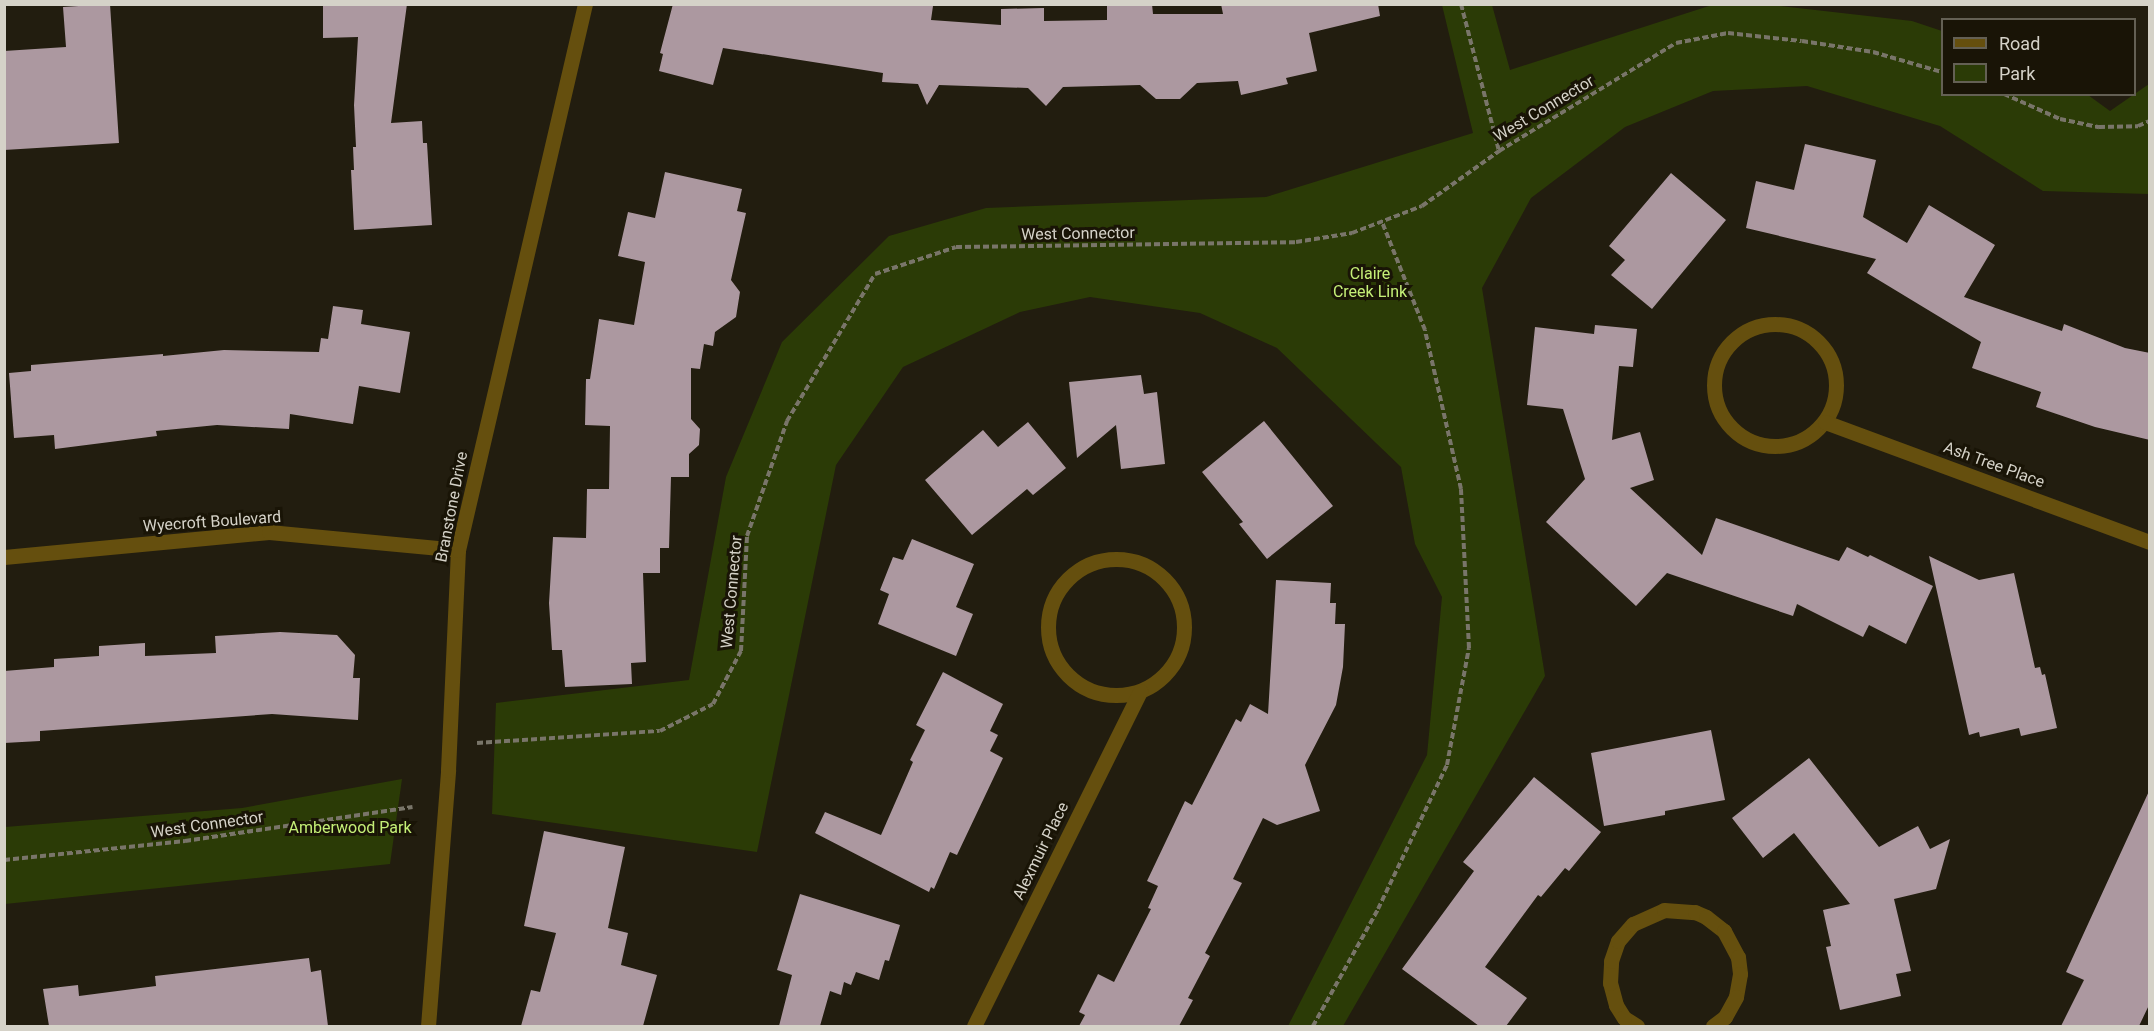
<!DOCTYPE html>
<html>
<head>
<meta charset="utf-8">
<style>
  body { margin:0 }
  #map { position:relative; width:2154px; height:1031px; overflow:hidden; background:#221d0f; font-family:Roboto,sans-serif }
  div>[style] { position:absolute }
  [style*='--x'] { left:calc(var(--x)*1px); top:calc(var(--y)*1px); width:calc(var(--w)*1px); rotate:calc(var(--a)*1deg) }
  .green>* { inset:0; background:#2b3b06 }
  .building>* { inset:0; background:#ac98a0 }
  .path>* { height:4px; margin-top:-2px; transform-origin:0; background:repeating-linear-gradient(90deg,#797569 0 6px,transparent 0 9px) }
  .minor>* { height:15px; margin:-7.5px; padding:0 7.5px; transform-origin:7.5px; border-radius:7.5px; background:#654f0e }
  .minor>.ring { margin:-7.5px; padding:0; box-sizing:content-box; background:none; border:15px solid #654f0e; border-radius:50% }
  span { translate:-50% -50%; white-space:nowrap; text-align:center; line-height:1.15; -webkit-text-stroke:6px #191406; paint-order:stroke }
  .street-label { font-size:16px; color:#d5d2c8 }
  .park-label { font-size:16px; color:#c5ef77 }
  .frame { position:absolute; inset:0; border:6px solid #d5d2c8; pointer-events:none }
  .legend { position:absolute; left:1941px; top:18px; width:195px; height:78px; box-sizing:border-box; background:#191406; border:2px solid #646054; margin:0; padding:8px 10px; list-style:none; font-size:18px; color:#d5d2c8 }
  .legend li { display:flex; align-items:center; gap:12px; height:30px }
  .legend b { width:30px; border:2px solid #646054 }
</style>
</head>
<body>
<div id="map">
  <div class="green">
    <div style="clip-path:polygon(1772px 5px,1912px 21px,1942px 31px,1942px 94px,2088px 95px,2110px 111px,2149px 84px,2149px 194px,2043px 191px,1940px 126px,1807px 86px,1713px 91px,1625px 127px,1531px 198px,1482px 288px,1545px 676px,1343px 1026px,1288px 1026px,1427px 755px,1442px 597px,1415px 544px,1401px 467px,1277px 348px,1200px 313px,1090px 297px,1020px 312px,903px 367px,836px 465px,757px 852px,492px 814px,496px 703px,689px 680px,726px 477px,782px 342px,889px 236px,986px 208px,1266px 197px,1473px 133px,1442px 5px,1492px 5px,1510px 70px,1712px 5px)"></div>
    <div style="clip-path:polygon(402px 779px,390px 864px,5px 904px,5px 827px,242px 808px)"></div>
  </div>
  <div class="building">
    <div style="clip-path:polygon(110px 4px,119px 143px,4px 150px,4px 51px,66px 47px,63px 7px)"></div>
    <div style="clip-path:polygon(323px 4px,407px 4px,391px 123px,422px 121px,423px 143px,427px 143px,432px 225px,354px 230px,351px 170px,354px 170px,353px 147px,356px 147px,354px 105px,358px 37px,323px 38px)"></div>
    <div style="clip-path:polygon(673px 4px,913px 5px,933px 6px,931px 20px,1001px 25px,1001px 9px,1044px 8px,1044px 21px,1107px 20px,1107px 4px,1152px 4px,1153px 14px,1223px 14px,1221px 4px,1378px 4px,1380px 16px,1309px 33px,1317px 71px,1286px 78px,1288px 84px,1241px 95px,1238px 81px,1197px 83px,1180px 99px,1156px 99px,1140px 85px,1063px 87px,1046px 106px,1028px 88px,939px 85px,927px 105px,918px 84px,882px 82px,883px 73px,723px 48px,713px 85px,659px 71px,663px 54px,660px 53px)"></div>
    <div style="clip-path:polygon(1805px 144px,1876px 160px,1863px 217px,1907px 243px,1929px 205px,1995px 245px,1964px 297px,2062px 331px,2064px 324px,2125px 348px,2150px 353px,2150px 440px,2095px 427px,2036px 407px,2041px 392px,1972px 368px,1981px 342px,1867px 273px,1876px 259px,1746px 228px,1756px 181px,1794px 190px)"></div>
    <div style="clip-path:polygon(665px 172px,742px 189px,737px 211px,746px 213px,731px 280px,740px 292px,736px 317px,715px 332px,713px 346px,704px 344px,700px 369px,691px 368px,691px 419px,700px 429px,699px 445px,689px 454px,689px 477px,671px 477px,669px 548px,660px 548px,660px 573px,643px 573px,646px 662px,631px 663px,632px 684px,565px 687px,562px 650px,552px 650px,549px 603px,553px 537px,586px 538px,587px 489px,609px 489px,610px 426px,585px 425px,586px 379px,590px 379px,599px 319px,634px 325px,645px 262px,618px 256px,628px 212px,655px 218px)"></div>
    <div style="clip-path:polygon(1671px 173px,1726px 220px,1652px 309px,1611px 275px,1625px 260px,1609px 246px)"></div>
    <div style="clip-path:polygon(333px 306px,363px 310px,361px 324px,410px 332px,400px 393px,359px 386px,353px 424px,290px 414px,289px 429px,217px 425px,156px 431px,157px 436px,55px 449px,54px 435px,14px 438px,9px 373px,31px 371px,31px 365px,163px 354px,163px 356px,224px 350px,319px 352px,321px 338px,328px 339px)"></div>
    <div style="clip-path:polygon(1595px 325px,1637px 329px,1633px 367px,1619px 366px,1612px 440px,1640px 432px,1654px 480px,1630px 488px,1702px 555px,1716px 518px,1839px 561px,1847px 547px,1868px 557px,1870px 555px,1933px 586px,1906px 644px,1869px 625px,1863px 637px,1797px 604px,1793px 616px,1667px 573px,1636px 606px,1546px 522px,1585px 479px,1563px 409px,1527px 405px,1535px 327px,1594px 334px)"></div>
    <div style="clip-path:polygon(1141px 375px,1144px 394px,1157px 392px,1165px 464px,1121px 469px,1116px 425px,1077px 458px,1069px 382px)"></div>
    <div style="clip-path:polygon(1264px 421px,1333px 506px,1267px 559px,1239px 524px,1243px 522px,1202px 472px)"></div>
    <div style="clip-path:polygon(1028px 422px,1066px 468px,1033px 495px,1027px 489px,972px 535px,925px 480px,983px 430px,998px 447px)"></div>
    <div style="clip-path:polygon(912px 539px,974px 564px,956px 607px,973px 614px,956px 656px,878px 624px,889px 594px,880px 590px,893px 557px,903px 560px)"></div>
    <div style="clip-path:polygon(1929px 556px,1979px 580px,2014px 573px,2035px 668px,2040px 667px,2042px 675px,2045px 674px,2057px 728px,2021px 736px,2019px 728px,1980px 737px,1979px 732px,1969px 735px)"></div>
    <div style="clip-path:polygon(1276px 580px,1331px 583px,1330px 603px,1336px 603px,1335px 624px,1345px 624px,1343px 667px,1336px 705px,1305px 765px,1320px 811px,1277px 825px,1263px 818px,1233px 879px,1242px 883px,1205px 953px,1210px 956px,1188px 998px,1193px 1000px,1179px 1026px,1079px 1026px,1085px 1015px,1079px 1012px,1098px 974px,1114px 982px,1151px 909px,1148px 908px,1158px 886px,1147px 881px,1185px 801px,1192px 805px,1236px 719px,1241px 722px,1250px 704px,1268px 714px)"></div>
    <div style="clip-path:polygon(280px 632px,337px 635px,355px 655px,353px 678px,360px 678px,358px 720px,272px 714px,40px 731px,40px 741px,4px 743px,4px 671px,54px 667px,54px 659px,99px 656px,99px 646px,145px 643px,145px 656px,216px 653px,215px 636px)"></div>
    <div style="clip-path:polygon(943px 672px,1003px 704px,990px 731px,998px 735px,990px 751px,1003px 758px,957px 855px,950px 852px,934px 889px,931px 887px,929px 892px,815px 833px,825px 812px,881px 835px,913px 762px,910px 760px,925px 730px,916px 725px)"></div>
    <div style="clip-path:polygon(1711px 730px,1725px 800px,1665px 811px,1665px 815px,1604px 826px,1591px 753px)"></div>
    <div style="clip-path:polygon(1809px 758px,1879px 847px,1918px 826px,1930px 849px,1950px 839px,1936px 889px,1894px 899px,1911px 971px,1896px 974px,1901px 996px,1840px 1010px,1826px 947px,1831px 946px,1823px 910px,1850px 904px,1794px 833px,1763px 858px,1732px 818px)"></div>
    <div style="clip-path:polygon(1534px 777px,1601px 832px,1569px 871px,1565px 868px,1541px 897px,1538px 895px,1485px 967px,1527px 998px,1506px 1026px,1479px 1026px,1402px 969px,1474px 871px,1463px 862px)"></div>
    <div style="clip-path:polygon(2150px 789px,2150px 1003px,2139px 1026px,2061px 1026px,2084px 980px,2066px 972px)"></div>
    <div style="clip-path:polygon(544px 831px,625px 847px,608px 928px,628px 933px,621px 965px,657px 975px,643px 1026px,521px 1026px,531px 990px,540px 992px,556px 933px,524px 926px)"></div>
    <div style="clip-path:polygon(800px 894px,900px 925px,889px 961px,885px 960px,879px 980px,856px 972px,851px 985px,844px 982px,841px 995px,830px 991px,820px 1026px,779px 1026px,792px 975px,777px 970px)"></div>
    <div style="clip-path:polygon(309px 958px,311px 972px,321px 970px,328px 1026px,49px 1026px,43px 989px,78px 985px,79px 996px,156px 986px,155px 976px)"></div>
  </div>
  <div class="path">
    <div style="--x:1461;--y:4;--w:152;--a:75.5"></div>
    <div style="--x:2004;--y:94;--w:61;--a:24.1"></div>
    <div style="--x:2060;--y:119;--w:40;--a:12"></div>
    <div style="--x:2099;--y:127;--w:39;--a:-1"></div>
    <div style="--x:2138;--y:126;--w:13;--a:-23"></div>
    <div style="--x:477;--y:743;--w:183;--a:-3.8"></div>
    <div style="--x:660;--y:731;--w:59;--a:-27"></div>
    <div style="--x:713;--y:704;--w:60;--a:-62.2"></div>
    <div style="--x:741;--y:651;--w:115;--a:-87"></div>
    <div style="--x:747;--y:536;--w:122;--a:-70.8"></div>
    <div style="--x:787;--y:421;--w:171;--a:-59.1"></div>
    <div style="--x:875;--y:274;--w:85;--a:-18.4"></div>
    <div style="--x:956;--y:247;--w:340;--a:-0.8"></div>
    <div style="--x:1296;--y:242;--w:57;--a:-9.1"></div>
    <div style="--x:1352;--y:233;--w:75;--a:-21.1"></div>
    <div style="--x:1422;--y:206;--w:95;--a:-35.5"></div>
    <div style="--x:1499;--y:151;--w:207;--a:-31.4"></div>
    <div style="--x:1676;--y:43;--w:53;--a:-10.9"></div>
    <div style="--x:1728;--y:33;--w:74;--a:6.2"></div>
    <div style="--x:1802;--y:41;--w:72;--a:8.8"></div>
    <div style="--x:1873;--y:52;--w:72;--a:16.2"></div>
    <div style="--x:4;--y:860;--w:182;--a:-6"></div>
    <div style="--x:185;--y:841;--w:230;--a:-8.5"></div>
    <div style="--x:1313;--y:1026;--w:134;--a:-60.9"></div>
    <div style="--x:1378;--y:909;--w:160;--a:-64.4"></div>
    <div style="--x:1447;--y:765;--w:119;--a:-79.4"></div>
    <div style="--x:1469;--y:648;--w:159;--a:-92.9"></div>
    <div style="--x:1461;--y:489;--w:163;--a:-102.8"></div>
    <div style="--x:1425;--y:330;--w:116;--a:-111.7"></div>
  </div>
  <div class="minor">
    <div class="ring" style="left:1714px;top:324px;width:107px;height:107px"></div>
    <div style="--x:1825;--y:422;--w:346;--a:20.3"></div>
    <div style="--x:4;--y:557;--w:266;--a:-5.4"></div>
    <div style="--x:269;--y:532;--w:190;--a:5.4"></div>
    <div class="ring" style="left:1048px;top:559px;width:121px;height:121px"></div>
    <div style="--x:428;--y:1026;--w:257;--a:-85.5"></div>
    <div style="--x:448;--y:770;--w:220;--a:-87.4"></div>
    <div style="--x:458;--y:550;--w:561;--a:-76.91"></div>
    <div style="--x:974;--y:1026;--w:374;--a:-63.6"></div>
    <div style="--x:1637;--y:1026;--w:15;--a:-148"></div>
    <div style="--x:1624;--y:1018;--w:15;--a:-122"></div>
    <div style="--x:1616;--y:1005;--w:23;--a:-105"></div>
    <div style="--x:1610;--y:983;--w:22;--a:-87"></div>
    <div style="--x:1611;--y:961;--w:21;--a:-71"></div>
    <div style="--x:1618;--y:941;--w:23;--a:-49"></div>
    <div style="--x:1633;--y:924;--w:34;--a:-24"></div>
    <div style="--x:1664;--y:910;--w:31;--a:4"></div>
    <div style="--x:1695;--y:912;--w:12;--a:24"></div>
    <div style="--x:1706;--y:917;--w:23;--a:38"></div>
    <div style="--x:1724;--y:931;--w:30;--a:62"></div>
    <div style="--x:1738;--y:957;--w:17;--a:83"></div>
    <div style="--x:1740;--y:974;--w:23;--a:100"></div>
    <div style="--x:1736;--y:997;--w:23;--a:119"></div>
    <div style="--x:1725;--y:1017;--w:15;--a:143"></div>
  </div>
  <div class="street-label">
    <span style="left:1544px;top:109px;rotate:-31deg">West Connector</span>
    <span style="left:1078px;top:234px;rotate:-1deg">West Connector</span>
    <span style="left:1994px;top:465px;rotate:20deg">Ash Tree Place</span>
    <span style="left:452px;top:507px;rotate:-79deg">Branstone Drive</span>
    <span style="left:212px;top:522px;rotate:-4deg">Wyecroft Boulevard</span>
    <span style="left:732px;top:592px;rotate:-85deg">West Connector</span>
    <span style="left:207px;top:825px;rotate:-8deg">West Connector</span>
    <span style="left:1041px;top:851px;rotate:-64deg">Alexmuir Place</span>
  </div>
  <div class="park-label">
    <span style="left:1370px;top:283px">Claire<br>Creek Link</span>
    <span style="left:350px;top:828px">Amberwood Park</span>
  </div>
  <div class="frame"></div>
  <ul class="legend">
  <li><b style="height:8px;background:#654f0e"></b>Road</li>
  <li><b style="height:16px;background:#2b3b06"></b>Park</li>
  </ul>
</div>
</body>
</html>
